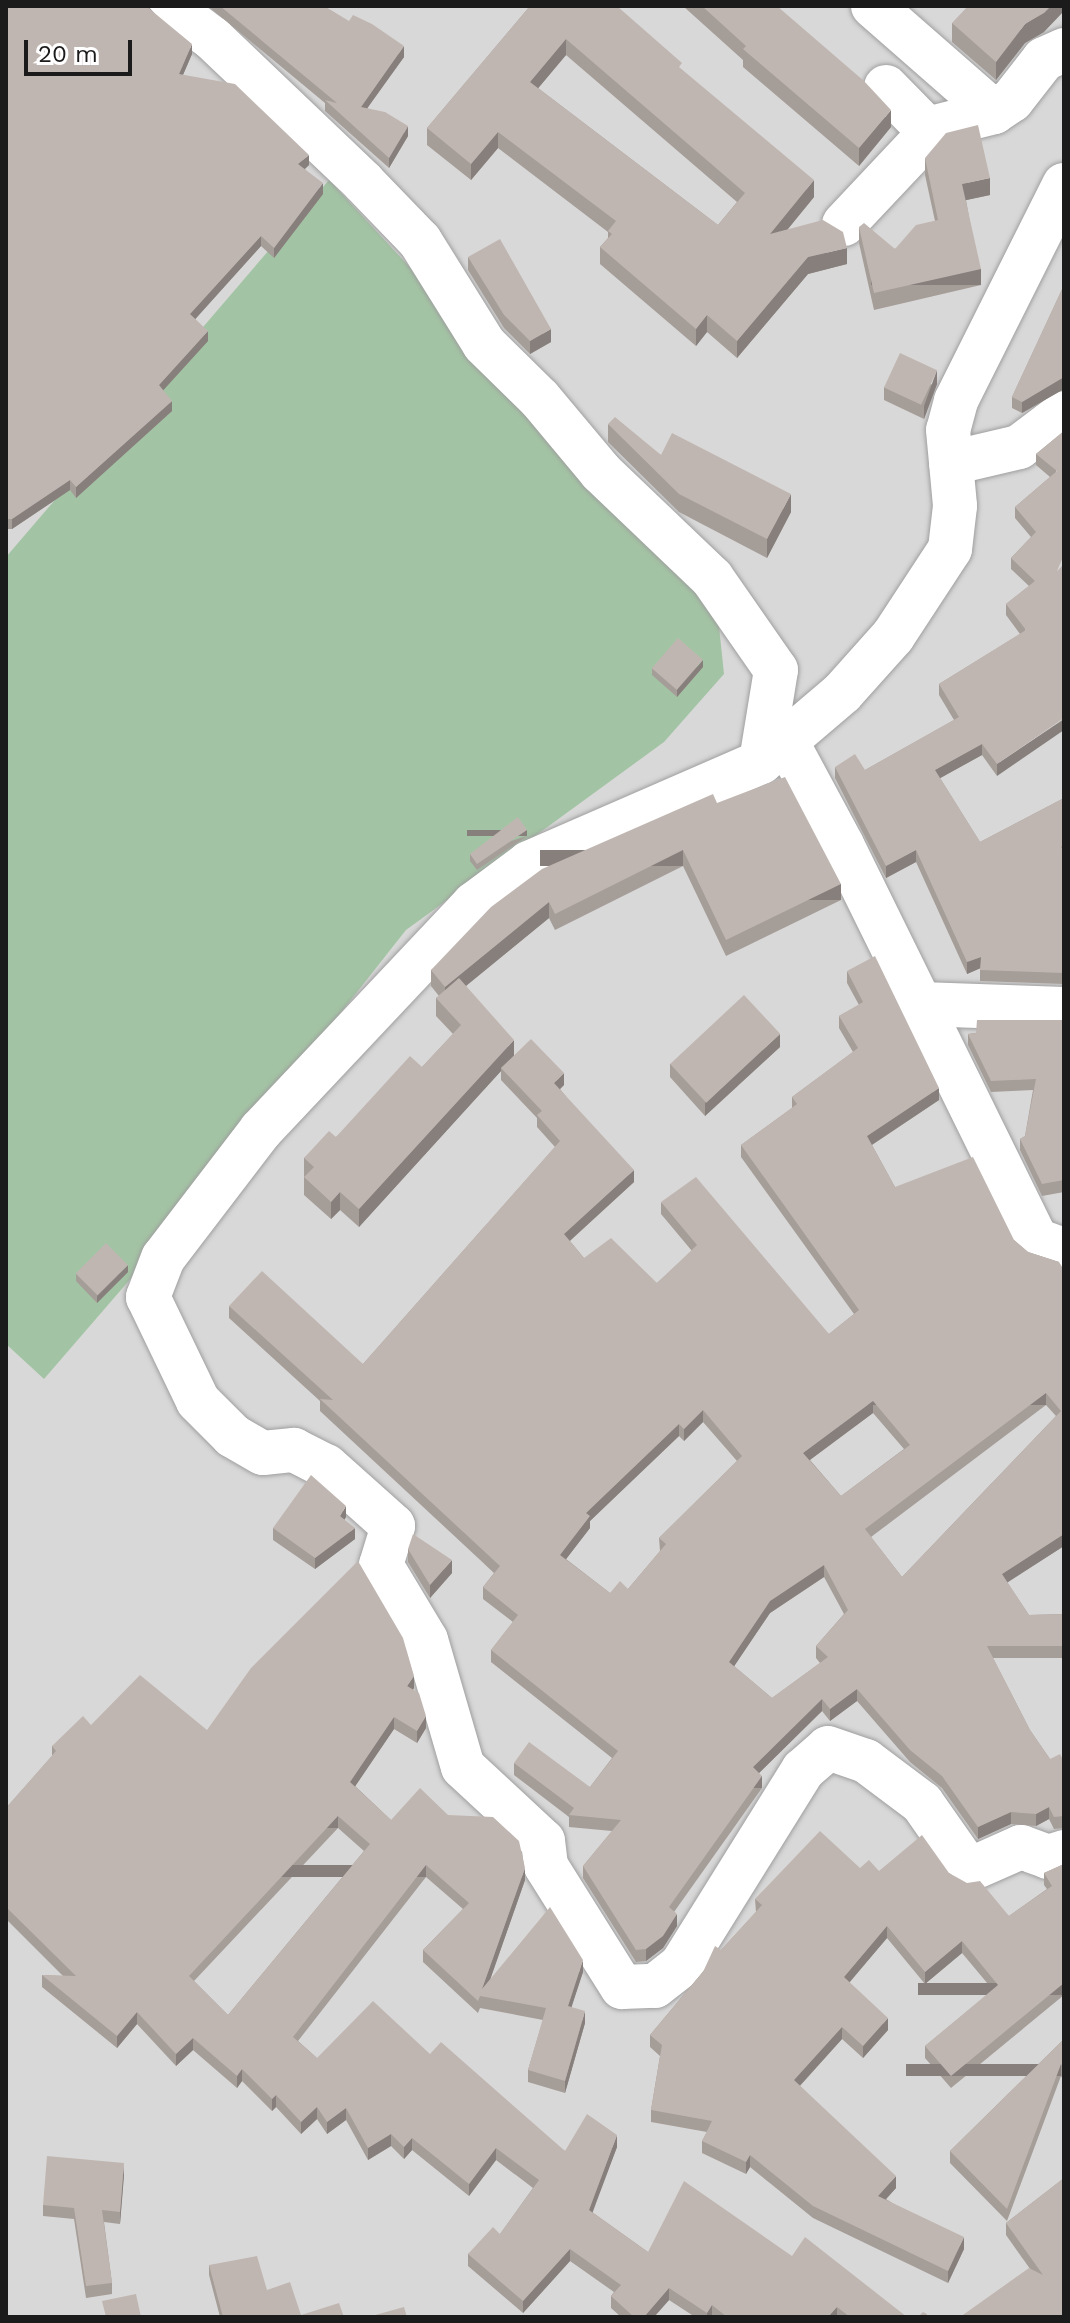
<!DOCTYPE html>
<html>
<head>
<meta charset="utf-8">
<style>
  body { margin:0 }
  #map { position:relative; width:1070px; height:2323px; overflow:hidden; background:#ece7e1; font-family:"Work Sans",sans-serif }
  div>[style] { position:absolute }
  [style*='--x'] { left:calc(var(--x)*1px); top:calc(var(--y)*1px); width:calc(var(--w)*1px); rotate:calc(var(--a)*1deg) }
  .residential>* { inset:0; background:#d9d8d8; transform-origin:0 0 }
  .cemetery>* { inset:0; background:#a3c4a4 }
  .roads { filter:drop-shadow(0 0 2px #9f9f9f) drop-shadow(0 0 2px #9f9f9f) }
  .minor>* { height:44px; margin:-22px; padding:0 22px; transform-origin:22px; border-radius:22px; background:#fff }
  .wall>* { inset:0; background:#a59d98 }
  .shaded-wall>* { inset:0; background:#867f7c; transform-origin:0 0 }
  .building>* { inset:0; background:#c0b6b1; transform-origin:0 0 }
  span { translate:-50% -50%; white-space:nowrap; text-align:center; line-height:1.15; -webkit-text-stroke:8px #fff; paint-order:stroke }
  .frame { position:absolute; inset:0; border:8px solid #1b1b1b; pointer-events:none }
  .scale { position:absolute; left:24px; top:40px; width:108px; height:36px; box-sizing:border-box; border:4px solid #1b1b1b; border-top:0; padding-left:10px; font-size:24px; line-height:28px; white-space:nowrap; color:#1b1b1b; -webkit-text-stroke:6px #fff; paint-order:stroke }
</style>
</head>
<body>
<div id="map">
  <div class="residential">
    <div style="left:6px;top:6px;width:1058px;height:2311px"></div>
  </div>
  <div class="cemetery">
    <div style="clip-path:polygon(329px 180px,716px 598px,724px 674px,664px 742px,406px 930px,133px 1276px,44px 1379px,6px 1344px,6px 557px)"></div>
  </div>
  <div class="roads">
    <div class="minor">
      <div style="--x:169;--y:6;--w:54;--a:36.7"></div>
      <div style="--x:212;--y:38;--w:209;--a:43.6"></div>
      <div style="--x:363;--y:182;--w:82;--a:46"></div>
      <div style="--x:420;--y:241;--w:121;--a:58.1"></div>
      <div style="--x:484;--y:344;--w:78;--a:44.5"></div>
      <div style="--x:540;--y:399;--w:95;--a:50.1"></div>
      <div style="--x:601;--y:472;--w:153;--a:43.7"></div>
      <div style="--x:712;--y:578;--w:112;--a:55.2"></div>
      <div style="--x:776;--y:670;--w:93;--a:99.3"></div>
      <div style="--x:873;--y:6;--w:161;--a:41.2"></div>
      <div style="--x:886;--y:87;--w:59;--a:45.7"></div>
      <div style="--x:1064;--y:185;--w:241;--a:116.6"></div>
      <div style="--x:956;--y:401;--w:30;--a:105"></div>
      <div style="--x:948;--y:430;--w:76;--a:84.7"></div>
      <div style="--x:955;--y:506;--w:43;--a:96.6"></div>
      <div style="--x:950;--y:549;--w:104;--a:123.2"></div>
      <div style="--x:893;--y:636;--w:76;--a:131.8"></div>
      <div style="--x:842;--y:693;--w:106;--a:139.6"></div>
      <div style="--x:761;--y:762;--w:253;--a:156.5"></div>
      <div style="--x:529;--y:863;--w:69;--a:143.3"></div>
      <div style="--x:474;--y:904;--w:311;--a:133.3"></div>
      <div style="--x:261;--y:1130;--w:161;--a:127.4"></div>
      <div style="--x:163;--y:1258;--w:42;--a:111"></div>
      <div style="--x:148;--y:1297;--w:115;--a:64.3"></div>
      <div style="--x:198;--y:1401;--w:49;--a:45"></div>
      <div style="--x:233;--y:1436;--w:34;--a:30"></div>
      <div style="--x:263;--y:1453;--w:31;--a:-6"></div>
      <div style="--x:294;--y:1450;--w:36;--a:27"></div>
      <div style="--x:326;--y:1466;--w:90;--a:41.8"></div>
      <div style="--x:393;--y:1526;--w:41;--a:107.1"></div>
      <div style="--x:381;--y:1565;--w:87;--a:59"></div>
      <div style="--x:426;--y:1640;--w:132;--a:73.8"></div>
      <div style="--x:463;--y:1767;--w:109;--a:42.8"></div>
      <div style="--x:543;--y:1841;--w:25;--a:83"></div>
      <div style="--x:546;--y:1866;--w:143;--a:57.9"></div>
      <div style="--x:622;--y:1987;--w:33;--a:-2"></div>
      <div style="--x:655;--y:1986;--w:33;--a:-38"></div>
      <div style="--x:681;--y:1966;--w:231;--a:-58.1"></div>
      <div style="--x:803;--y:1770;--w:33;--a:-41"></div>
      <div style="--x:828;--y:1748;--w:40;--a:18.9"></div>
      <div style="--x:866;--y:1761;--w:70;--a:36.9"></div>
      <div style="--x:922;--y:1803;--w:82;--a:55"></div>
      <div style="--x:969;--y:1870;--w:57;--a:-23.9"></div>
      <div style="--x:1021;--y:1847;--w:29;--a:20"></div>
      <div style="--x:1048;--y:1857;--w:17;--a:-17"></div>
      <div style="--x:844;--y:224;--w:120;--a:-46.7"></div>
      <div style="--x:926;--y:137;--w:8;--a:-83"></div>
      <div style="--x:927;--y:129;--w:69;--a:-14.2"></div>
      <div style="--x:994;--y:112;--w:22;--a:-34"></div>
      <div style="--x:1012;--y:100;--w:52;--a:-52"></div>
      <div style="--x:1044;--y:59;--w:22;--a:-24"></div>
      <div style="--x:951;--y:463;--w:70;--a:-13.2"></div>
      <div style="--x:1019;--y:447;--w:56;--a:-37.1"></div>
      <div style="--x:785;--y:739;--w:120;--a:61.7"></div>
      <div style="--x:842;--y:845;--w:440;--a:63.8"></div>
      <div style="--x:1036;--y:1240;--w:30;--a:20"></div>
      <div style="--x:921;--y:1004;--w:143;--a:2"></div>
    </div>
  </div>
  <div class="wall">
    <div style="clip-path:polygon(6px 6px,148px 6px,192px 54px,183px 75px,309px 165px,305px 169px,323px 194px,274px 258px,261px 246px,195px 319px,208px 341px,163px 390px,172px 411px,76px 498px,70px 490px,12px 529px,6px 529px)"></div>
    <div style="clip-path:polygon(208px 6px,324px 6px,404px 57px,367px 108px,408px 136px,389px 168px,325px 111px,325px 103px)"></div>
    <div style="clip-path:polygon(evenodd,530px 6px,682px 70px,814px 197px,787px 230px,847px 264px,808px 274px,737px 358px,707px 332px,696px 346px,600px 264px,600px 247px,608px 238px,608px 232px,498px 148px,471px 180px,427px 145px,427px 128px,530px 6px,566px 55px,737px 202px,718px 225px,538px 88px,566px 55px)"></div>
    <div style="clip-path:polygon(683px 6px,777px 6px,891px 127px,859px 166px,743px 67px,743px 60px)"></div>
    <div style="clip-path:polygon(952px 23px,1044px 32px,1025px 43px,996px 80px,952px 42px)"></div>
    <div style="clip-path:polygon(925px 158px,990px 195px,966px 200px,981px 285px,874px 310px,859px 243px,859px 227px,895px 249px,935px 221px,925px 175px)"></div>
    <div style="clip-path:polygon(468px 257px,551px 342px,530px 354px,504px 328px,468px 270px)"></div>
    <div style="clip-path:polygon(1064px 285px,1064px 389px,1022px 413px,1012px 408px,1012px 397px)"></div>
    <div style="clip-path:polygon(937px 384px,924px 419px,884px 400px,884px 387px)"></div>
    <div style="clip-path:polygon(608px 424px,661px 455px,791px 512px,767px 558px,679px 512px,608px 442px)"></div>
    <div style="clip-path:polygon(1064px 431px,997px 776px,982px 755px,940px 778px,980px 842px,1064px 798px,1064px 984px,980px 981px,980px 968px,967px 974px,916px 862px,886px 878px,835px 778px,835px 767px,865px 770px,954px 720px,939px 695px,939px 684px,1020px 634px,1006px 615px,1006px 604px,1029px 586px,1011px 569px,1011px 558px,1031px 537px,1015px 518px,1015px 507px,1050px 477px,1036px 465px,1036px 454px)"></div>
    <div style="clip-path:polygon(703px 667px,677px 697px,652px 675px,652px 668px)"></div>
    <div style="clip-path:polygon(evenodd,717px 803px,841px 900px,726px 956px,683px 866px,555px 930px,549px 918px,466px 986px,514px 1056px,564px 1085px,560px 1089px,634px 1182px,570px 1241px,584px 1258px,657px 1283px,692px 1251px,661px 1214px,661px 1202px,829px 1334px,854px 1314px,741px 1157px,741px 1145px,792px 1108px,792px 1097px,853px 1052px,839px 1028px,839px 1016px,859px 1005px,847px 983px,847px 971px,939px 1100px,872px 1145px,895px 1187px,1014px 1240px,1028px 1252px,1059px 1262px,1064px 1546px,1007px 1582px,1029px 1615px,1064px 1614px,1064px 1658px,993px 1658px,1030px 1730px,1050px 1759px,1064px 1762px,1064px 1828px,1054px 1829px,1049px 1819px,1036px 1826px,1011px 1824px,978px 1839px,942px 1788px,910px 1762px,857px 1701px,830px 1721px,822px 1711px,759px 1773px,762px 1788px,674px 1912px,677px 1926px,663px 1948px,646px 1961px,636px 1962px,583px 1878px,583px 1866px,612px 1831px,569px 1827px,569px 1817px,514px 1775px,514px 1763px,590px 1787px,612px 1758px,491px 1662px,491px 1650px,513px 1622px,483px 1599px,483px 1587px,494px 1573px,320px 1411px,320px 1401px,229px 1318px,229px 1306px,363px 1364px,555px 1147px,537px 1127px,537px 1118px,501px 1080px,501px 1071px,359px 1227px,340px 1210px,331px 1219px,304px 1195px,304px 1158px,336px 1137px,422px 1067px,453px 1034px,436px 1016px,436px 998px,439px 996px,431px 986px,431px 970px,717px 803px,1046px 1405px,1056px 1416px,902px 1577px,871px 1537px,1046px 1405px,717px 803px,873px 1413px,904px 1449px,841px 1496px,810px 1460px,873px 1413px,717px 803px,703px 1422px,737px 1461px,659px 1538px,660px 1551px,628px 1589px,610px 1593px,566px 1559px,590px 1528px,590px 1521px,679px 1436px,684px 1441px,703px 1422px,717px 803px,824px 1577px,844px 1614px,816px 1646px,816px 1658px,820px 1663px,772px 1698px,734px 1666px,770px 1613px,824px 1577px)"></div>
    <div style="clip-path:polygon(527px 836px,477px 870px,470px 861px,470px 854px)"></div>
    <div style="clip-path:polygon(1064px 1020px,1064px 1192px,1042px 1196px,1020px 1150px,1020px 1139px,1025px 1136px,1033px 1090px,991px 1092px,968px 1045px,968px 1034px)"></div>
    <div style="clip-path:polygon(780px 1047px,705px 1116px,670px 1077px,670px 1064px)"></div>
    <div style="clip-path:polygon(128px 1272px,97px 1303px,76px 1281px,76px 1274px)"></div>
    <div style="clip-path:polygon(346px 1517px,344px 1520px,355px 1539px,315px 1569px,273px 1540px,273px 1528px)"></div>
    <div style="clip-path:polygon(408px 1549px,452px 1573px,430px 1598px,408px 1562px)"></div>
    <div style="clip-path:polygon(evenodd,414px 1688px,413px 1689px,426px 1728px,417px 1743px,394px 1729px,355px 1786px,391px 1820px,448px 1815px,525px 1880px,490px 1980px,583px 1972px,571px 2007px,585px 2023px,565px 2093px,528px 2082px,528px 2070px,543px 2020px,480px 2008px,478px 2013px,423px 1962px,423px 1950px,463px 1909px,426px 1877px,298px 2041px,317px 2058px,430px 2054px,565px 2151px,617px 2147px,592px 2212px,648px 2252px,792px 2256px,907px 2317px,695px 2317px,669px 2300px,654px 2317px,621px 2317px,611px 2308px,611px 2296px,614px 2292px,570px 2261px,523px 2313px,468px 2266px,468px 2254px,500px 2234px,533px 2188px,496px 2160px,469px 2196px,412px 2150px,404px 2159px,391px 2146px,368px 2160px,346px 2120px,327px 2134px,317px 2119px,301px 2134px,276px 2107px,272px 2111px,242px 2081px,237px 2088px,193px 2050px,176px 2066px,137px 2024px,117px 2048px,42px 1987px,42px 1975px,63px 1976px,6px 1919px,6px 1808px,52px 1756px,52px 1746px,91px 1725px,207px 1730px,414px 1688px,338px 1828px,364px 1851px,228px 2015px,194px 1981px,338px 1828px)"></div>
    <div style="clip-path:polygon(1064px 1864px,1064px 1995px,951px 2088px,925px 2058px,925px 2046px,993px 1990px,962px 1953px,925px 1984px,887px 1938px,849px 1982px,888px 2030px,863px 2058px,842px 2039px,800px 2086px,896px 2188px,886px 2199px,964px 2249px,948px 2283px,813px 2218px,750px 2167px,746px 2174px,702px 2153px,702px 2141px,707px 2132px,651px 2122px,651px 2110px,660px 2056px,650px 2047px,650px 2035px,721px 1950px,756px 1912px,755px 1899px,860px 1868px,879px 1871px,949px 1873px,1009px 1916px,1047px 1889px,1044px 1885px,1044px 1873px)"></div>
    <div style="clip-path:polygon(1064px 2039px,1064px 2081px,1061px 2076px,1007px 2221px,950px 2163px,950px 2151px)"></div>
    <div style="clip-path:polygon(124px 2175px,120px 2224px,104px 2222px,112px 2283px,112px 2294px,86px 2298px,74px 2219px,43px 2216px,43px 2205px)"></div>
    <div style="clip-path:polygon(1064px 2178px,1064px 2317px,1006px 2235px,1006px 2223px)"></div>
    <div style="clip-path:polygon(209px 2265px,267px 2290px,301px 2315px,344px 2317px,220px 2317px,209px 2275px)"></div>
  </div>
  <div class="shaded-wall">
    <div style="clip-path:polygon(1051px 6px,1064px 6px,1064px 11px,1044px 32px,1025px 43px,996px 80px,996px 62px,1025px 24px)"></div>
    <div style="clip-path:polygon(566px 39px,566px 55px,530px 98px,530px 82px)"></div>
    <div style="clip-path:polygon(192px 44px,192px 54px,179px 84px,179px 74px)"></div>
    <div style="clip-path:polygon(404px 46px,404px 57px,361px 117px,361px 107px)"></div>
    <div style="clip-path:polygon(891px 110px,891px 127px,859px 166px,859px 148px)"></div>
    <div style="clip-path:polygon(408px 126px,408px 136px,389px 168px,389px 158px)"></div>
    <div style="clip-path:polygon(498px 132px,498px 148px,471px 180px,471px 164px)"></div>
    <div style="clip-path:polygon(309px 155px,309px 165px,298px 175px,298px 164px)"></div>
    <div style="clip-path:polygon(990px 178px,990px 195px,962px 201px,962px 184px)"></div>
    <div style="clip-path:polygon(814px 180px,814px 197px,770px 251px,770px 234px)"></div>
    <div style="clip-path:polygon(323px 183px,323px 194px,274px 258px,274px 248px)"></div>
    <div style="clip-path:polygon(261px 236px,261px 246px,190px 325px,190px 314px)"></div>
    <div style="clip-path:polygon(847px 248px,847px 264px,808px 274px,737px 358px,737px 341px,808px 257px)"></div>
    <div style="left:981px;top:269px;width:16px;height:110px;rotate:90deg"></div>
    <div style="clip-path:polygon(707px 315px,707px 332px,696px 346px,696px 329px)"></div>
    <div style="clip-path:polygon(551px 329px,551px 342px,530px 354px,530px 341px)"></div>
    <div style="clip-path:polygon(208px 331px,208px 341px,159px 395px,159px 385px)"></div>
    <div style="clip-path:polygon(937px 370px,937px 384px,924px 419px,924px 406px)"></div>
    <div style="clip-path:polygon(1064px 377px,1064px 389px,1022px 413px,1022px 402px)"></div>
    <div style="clip-path:polygon(172px 401px,172px 411px,76px 498px,76px 487px)"></div>
    <div style="clip-path:polygon(70px 480px,70px 490px,12px 529px,12px 519px)"></div>
    <div style="clip-path:polygon(791px 494px,791px 512px,767px 558px,767px 539px)"></div>
    <div style="clip-path:polygon(703px 660px,703px 667px,677px 697px,677px 690px)"></div>
    <div style="clip-path:polygon(1064px 719px,1064px 730px,997px 776px,997px 764px)"></div>
    <div style="clip-path:polygon(982px 744px,982px 755px,935px 781px,935px 770px)"></div>
    <div style="left:527px;top:830px;width:6px;height:60px;rotate:90deg"></div>
    <div style="left:683px;top:850px;width:16px;height:143px;rotate:90deg"></div>
    <div style="clip-path:polygon(916px 850px,916px 862px,886px 878px,886px 866px)"></div>
    <div style="left:841px;top:884px;width:16px;height:128px;rotate:90deg"></div>
    <div style="clip-path:polygon(549px 902px,549px 918px,445px 1003px,445px 987px)"></div>
    <div style="clip-path:polygon(981px 957px,981px 968px,967px 974px,967px 962px)"></div>
    <div style="clip-path:polygon(780px 1034px,780px 1047px,705px 1116px,705px 1103px)"></div>
    <div style="clip-path:polygon(514px 1040px,514px 1057px,501px 1068px,501px 1071px,359px 1227px,359px 1209px)"></div>
    <div style="clip-path:polygon(564px 1073px,564px 1085px,554px 1095px,554px 1083px)"></div>
    <div style="clip-path:polygon(939px 1088px,939px 1100px,867px 1148px,867px 1136px)"></div>
    <div style="clip-path:polygon(634px 1170px,634px 1182px,564px 1246px,564px 1234px)"></div>
    <div style="clip-path:polygon(340px 1192px,340px 1210px,331px 1219px,331px 1202px)"></div>
    <div style="clip-path:polygon(128px 1265px,128px 1272px,97px 1303px,97px 1296px)"></div>
    <div style="left:1046px;top:1393px;width:12px;height:226px;rotate:90deg"></div>
    <div style="clip-path:polygon(873px 1401px,873px 1413px,803px 1465px,803px 1453px)"></div>
    <div style="clip-path:polygon(703px 1410px,703px 1422px,684px 1441px,684px 1429px)"></div>
    <div style="clip-path:polygon(679px 1424px,679px 1436px,590px 1521px,590px 1528px,560px 1567px,560px 1555px,586px 1513px)"></div>
    <div style="clip-path:polygon(346px 1506px,346px 1517px,340px 1527px,340px 1516px)"></div>
    <div style="clip-path:polygon(355px 1528px,355px 1539px,315px 1569px,315px 1558px)"></div>
    <div style="clip-path:polygon(1064px 1534px,1064px 1546px,1002px 1586px,1002px 1574px)"></div>
    <div style="clip-path:polygon(452px 1560px,452px 1573px,430px 1598px,430px 1585px)"></div>
    <div style="clip-path:polygon(824px 1565px,824px 1577px,770px 1613px,729px 1674px,729px 1662px,770px 1601px)"></div>
    <div style="clip-path:polygon(414px 1676px,414px 1688px,407px 1698px,407px 1686px)"></div>
    <div style="clip-path:polygon(857px 1689px,857px 1701px,830px 1721px,830px 1709px)"></div>
    <div style="clip-path:polygon(822px 1699px,822px 1711px,753px 1779px,753px 1767px)"></div>
    <div style="clip-path:polygon(426px 1716px,426px 1728px,417px 1743px,417px 1731px)"></div>
    <div style="clip-path:polygon(394px 1717px,394px 1729px,350px 1794px,350px 1782px)"></div>
    <div style="left:762px;top:1776px;width:12px;height:161px;rotate:90deg"></div>
    <div style="clip-path:polygon(1049px 1807px,1049px 1819px,1036px 1826px,1036px 1814px)"></div>
    <div style="clip-path:polygon(1011px 1812px,1011px 1824px,978px 1839px,978px 1827px)"></div>
    <div style="left:338px;top:1816px;width:12px;height:219px;rotate:90deg"></div>
    <div style="left:426px;top:1865px;width:12px;height:217px;rotate:90deg"></div>
    <div style="clip-path:polygon(525px 1868px,525px 1880px,484px 1997px,482px 1989px)"></div>
    <div style="clip-path:polygon(677px 1914px,677px 1926px,663px 1948px,646px 1961px,646px 1949px)"></div>
    <div style="clip-path:polygon(887px 1926px,887px 1938px,844px 1989px,844px 1977px)"></div>
    <div style="clip-path:polygon(962px 1941px,962px 1953px,925px 1984px,925px 1972px)"></div>
    <div style="clip-path:polygon(583px 1960px,583px 1972px,568px 2018px,568px 2006px)"></div>
    <div style="left:1064px;top:1983px;width:12px;height:146px;rotate:90deg"></div>
    <div style="clip-path:polygon(585px 2011px,585px 2023px,565px 2093px,565px 2081px)"></div>
    <div style="clip-path:polygon(137px 2012px,137px 2024px,117px 2048px,117px 2036px)"></div>
    <div style="clip-path:polygon(888px 2018px,888px 2030px,863px 2058px,863px 2046px)"></div>
    <div style="clip-path:polygon(842px 2027px,842px 2039px,794px 2092px,794px 2080px)"></div>
    <div style="clip-path:polygon(193px 2038px,193px 2050px,176px 2066px,176px 2054px)"></div>
    <div style="left:1061px;top:2064px;width:12px;height:155px;rotate:90deg"></div>
    <div style="clip-path:polygon(242px 2069px,242px 2081px,237px 2088px,237px 2076px)"></div>
    <div style="clip-path:polygon(276px 2095px,276px 2107px,272px 2111px,272px 2099px)"></div>
    <div style="clip-path:polygon(317px 2107px,317px 2119px,301px 2134px,301px 2122px)"></div>
    <div style="clip-path:polygon(346px 2108px,346px 2120px,327px 2134px,327px 2122px)"></div>
    <div style="clip-path:polygon(391px 2134px,391px 2146px,368px 2160px,368px 2148px)"></div>
    <div style="clip-path:polygon(617px 2135px,617px 2147px,589px 2222px,589px 2210px)"></div>
    <div style="clip-path:polygon(412px 2138px,412px 2150px,404px 2159px,404px 2147px)"></div>
    <div style="clip-path:polygon(496px 2148px,496px 2160px,469px 2196px,469px 2184px)"></div>
    <div style="clip-path:polygon(750px 2155px,750px 2167px,746px 2174px,746px 2162px)"></div>
    <div style="clip-path:polygon(124px 2163px,124px 2175px,120px 2224px,120px 2212px)"></div>
    <div style="clip-path:polygon(896px 2176px,896px 2188px,878px 2208px,878px 2196px)"></div>
    <div style="clip-path:polygon(964px 2237px,964px 2249px,948px 2283px,948px 2271px)"></div>
    <div style="clip-path:polygon(570px 2249px,570px 2261px,523px 2313px,523px 2301px)"></div>
    <div style="clip-path:polygon(669px 2288px,669px 2300px,654px 2317px,644px 2317px)"></div>
    <div style="clip-path:polygon(712px 2305px,712px 2317px,707px 2317px,707px 2313px)"></div>
    <div style="clip-path:polygon(837px 2307px,837px 2317px,828px 2317px)"></div>
  </div>
  <div class="building">
    <div style="clip-path:polygon(6px 6px,146px 6px,192px 44px,179px 74px,235px 84px,309px 155px,298px 164px,323px 183px,274px 248px,261px 236px,190px 314px,208px 331px,159px 385px,172px 401px,76px 487px,70px 480px,12px 519px,6px 519px)"></div>
    <div style="clip-path:polygon(220px 6px,324px 6px,349px 21px,353px 15px,372px 24px,404px 46px,361px 107px,385px 112px,408px 126px,389px 158px,325px 100px,337px 103px)"></div>
    <div style="clip-path:polygon(evenodd,530px 6px,617px 6px,682px 63px,679px 67px,814px 180px,770px 234px,823px 220px,843px 232px,847px 248px,808px 257px,737px 341px,707px 315px,696px 329px,600px 247px,612px 234px,608px 231px,616px 221px,498px 132px,471px 164px,427px 128px,530px 6px,566px 39px,745px 193px,718px 225px,530px 82px,566px 39px)"></div>
    <div style="clip-path:polygon(702px 6px,777px 6px,864px 81px,891px 110px,859px 148px,743px 49px,746px 46px)"></div>
    <div style="clip-path:polygon(968px 6px,1051px 6px,1044px 13px,1025px 24px,996px 62px,952px 23px)"></div>
    <div style="clip-path:polygon(978px 125px,990px 178px,962px 184px,981px 269px,874px 293px,859px 227px,864px 223px,895px 249px,916px 225px,938px 220px,925px 158px,946px 133px)"></div>
    <div style="clip-path:polygon(500px 239px,551px 329px,530px 341px,504px 315px,468px 257px)"></div>
    <div style="clip-path:polygon(1064px 285px,1064px 377px,1022px 402px,1012px 397px)"></div>
    <div style="left:900px;top:353px;width:41px;height:38px;rotate:25deg"></div>
    <div style="clip-path:polygon(615px 417px,661px 455px,672px 433px,791px 494px,767px 539px,679px 494px,608px 424px)"></div>
    <div style="clip-path:polygon(1064px 431px,1064px 555px,1057px 571px,1064px 564px,1064px 718px,997px 764px,982px 744px,935px 770px,980px 842px,1064px 798px,1064px 845px,1061px 847px,1064px 852px,1064px 973px,980px 970px,981px 957px,967px 962px,916px 850px,886px 866px,835px 767px,855px 754px,865px 770px,959px 717px,939px 684px,1026px 630px,1006px 604px,1035px 581px,1011px 558px,1036px 532px,1015px 507px,1057px 471px,1036px 454px)"></div>
    <div style="left:678px;top:638px;width:33px;height:40px;rotate:41deg"></div>
    <div style="clip-path:polygon(785px 777px,841px 884px,726px 940px,683px 850px,555px 914px,549px 902px,445px 987px,431px 970px,491px 907px,542px 869px,713px 794px,717px 803px)"></div>
    <div style="clip-path:polygon(518px 817px,527px 830px,477px 864px,470px 854px)"></div>
    <div style="clip-path:polygon(evenodd,875px 956px,939px 1088px,867px 1136px,895px 1187px,973px 1157px,1014px 1240px,1028px 1252px,1059px 1262px,1064px 1270px,1064px 1534px,1002px 1574px,1029px 1615px,1064px 1614px,1064px 1646px,987px 1646px,1030px 1730px,1050px 1759px,1060px 1754px,1064px 1762px,1064px 1816px,1054px 1817px,1049px 1807px,1036px 1814px,1011px 1812px,978px 1827px,942px 1776px,910px 1750px,857px 1689px,830px 1709px,822px 1699px,753px 1767px,762px 1776px,669px 1907px,677px 1914px,663px 1936px,646px 1949px,636px 1950px,583px 1866px,621px 1820px,569px 1815px,574px 1808px,514px 1763px,529px 1742px,590px 1787px,618px 1751px,491px 1650px,518px 1615px,483px 1587px,500px 1566px,320px 1399px,333px 1400px,229px 1306px,262px 1271px,363px 1364px,560px 1141px,537px 1115px,542px 1111px,501px 1068px,531px 1039px,564px 1073px,554px 1083px,634px 1170px,564px 1234px,584px 1258px,611px 1238px,657px 1283px,697px 1245px,661px 1202px,696px 1177px,829px 1334px,859px 1310px,741px 1145px,797px 1104px,792px 1097px,858px 1048px,839px 1016px,863px 1002px,847px 971px,875px 956px,1046px 1393px,1061px 1411px,902px 1577px,865px 1529px,1046px 1393px,875px 956px,873px 1401px,910px 1445px,841px 1496px,803px 1453px,873px 1401px,875px 956px,703px 1410px,742px 1456px,659px 1538px,666px 1544px,628px 1589px,620px 1581px,610px 1593px,560px 1555px,590px 1516px,586px 1513px,679px 1424px,684px 1429px,703px 1410px,875px 956px,824px 1565px,848px 1610px,816px 1646px,828px 1657px,772px 1698px,729px 1662px,770px 1601px,824px 1565px)"></div>
    <div style="clip-path:polygon(459px 978px,514px 1040px,359px 1209px,340px 1192px,331px 1202px,304px 1177px,314px 1167px,304px 1158px,329px 1131px,336px 1137px,410px 1056px,422px 1067px,461px 1025px,436px 998px)"></div>
    <div style="left:744px;top:995px;width:53px;height:101px;rotate:47deg"></div>
    <div style="clip-path:polygon(977px 1020px,1064px 1020px,1064px 1180px,1042px 1184px,1020px 1139px,1025px 1136px,1036px 1079px,991px 1081px,968px 1034px,976px 1033px)"></div>
    <div style="left:106px;top:1243px;width:31px;height:43px;rotate:45deg"></div>
    <div style="clip-path:polygon(311px 1475px,346px 1506px,340px 1516px,355px 1528px,315px 1558px,273px 1528px)"></div>
    <div style="clip-path:polygon(413px 1534px,452px 1560px,430px 1585px,408px 1549px)"></div>
    <div style="clip-path:polygon(evenodd,358px 1561px,403px 1638px,414px 1676px,407px 1686px,419px 1693px,426px 1716px,417px 1731px,394px 1717px,350px 1782px,391px 1820px,420px 1788px,448px 1815px,493px 1817px,519px 1841px,525px 1868px,482px 1989px,550px 1907px,583px 1960px,568px 2006px,585px 2011px,565px 2081px,528px 2070px,546px 2008px,480px 1996px,478px 2001px,423px 1950px,469px 1903px,426px 1865px,293px 2037px,317px 2058px,373px 2001px,430px 2054px,441px 2042px,565px 2151px,587px 2114px,617px 2135px,589px 2210px,648px 2252px,684px 2181px,792px 2256px,805px 2237px,907px 2317px,850px 2317px,837px 2307px,828px 2317px,727px 2317px,712px 2305px,707px 2313px,669px 2288px,644px 2317px,634px 2317px,611px 2296px,621px 2285px,570px 2249px,523px 2301px,468px 2254px,493px 2227px,500px 2234px,539px 2180px,496px 2148px,469px 2184px,412px 2138px,404px 2147px,391px 2134px,368px 2148px,346px 2108px,327px 2122px,317px 2107px,301px 2122px,276px 2095px,272px 2099px,242px 2069px,237px 2076px,193px 2038px,176px 2054px,137px 2012px,117px 2036px,42px 1975px,76px 1976px,6px 1907px,6px 1808px,56px 1751px,52px 1746px,83px 1716px,91px 1725px,140px 1675px,207px 1730px,251px 1668px,358px 1561px,338px 1816px,370px 1844px,228px 2015px,189px 1976px,338px 1816px)"></div>
    <div style="clip-path:polygon(820px 1831px,860px 1868px,869px 1860px,879px 1871px,922px 1835px,949px 1873px,967px 1883px,980px 1881px,1009px 1916px,1052px 1886px,1044px 1873px,1064px 1864px,1064px 1983px,951px 2076px,925px 2046px,998px 1985px,962px 1941px,925px 1972px,887px 1926px,844px 1977px,888px 2018px,863px 2046px,842px 2027px,794px 2080px,896px 2176px,878px 2196px,964px 2237px,948px 2271px,813px 2206px,750px 2155px,746px 2162px,702px 2141px,712px 2121px,651px 2110px,662px 2045px,650px 2035px,703px 1972px,715px 1946px,721px 1950px,762px 1905px,755px 1899px)"></div>
    <div style="clip-path:polygon(1064px 2039px,1064px 2069px,1061px 2064px,1007px 2209px,950px 2151px)"></div>
    <div style="clip-path:polygon(47px 2156px,124px 2163px,120px 2212px,102px 2210px,112px 2283px,86px 2286px,74px 2208px,43px 2205px)"></div>
    <div style="clip-path:polygon(1064px 2178px,1064px 2317px,960px 2317px,1029px 2268px,1043px 2275px,1006px 2223px)"></div>
    <div style="clip-path:polygon(257px 2256px,267px 2290px,290px 2282px,301px 2315px,339px 2303px,344px 2317px,223px 2317px,209px 2265px)"></div>
    <div style="clip-path:polygon(136px 2294px,141px 2317px,106px 2317px,102px 2301px)"></div>
    <div style="clip-path:polygon(404px 2307px,407px 2317px,368px 2317px)"></div>
    <div style="clip-path:polygon(923px 2312px,927px 2314px,926px 2317px,918px 2317px)"></div>
  </div>
  <div class="frame"></div>
  <div class="scale">20 m</div>
</div>
</body>
</html>
